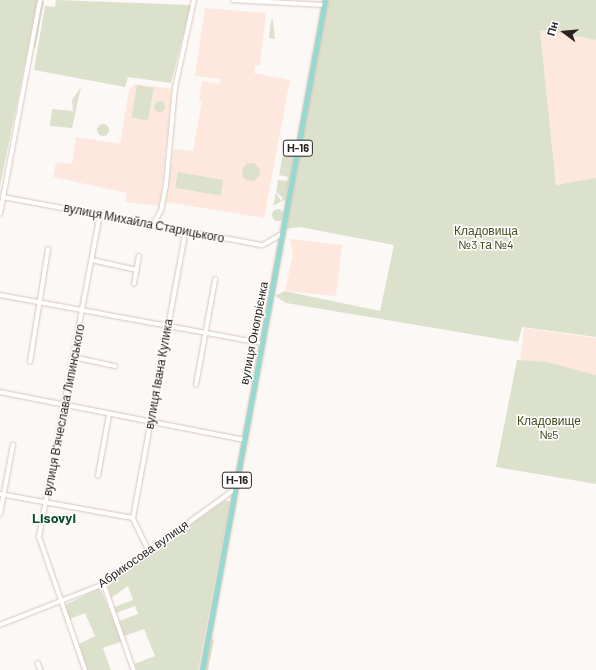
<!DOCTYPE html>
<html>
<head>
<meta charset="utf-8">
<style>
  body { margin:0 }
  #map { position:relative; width:596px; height:670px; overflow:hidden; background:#fcf8f6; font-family:Barlow,sans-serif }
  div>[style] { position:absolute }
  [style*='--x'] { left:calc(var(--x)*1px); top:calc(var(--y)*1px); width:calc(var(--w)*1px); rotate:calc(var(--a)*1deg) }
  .built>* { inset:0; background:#fee8dd }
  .green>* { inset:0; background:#dce1cc; transform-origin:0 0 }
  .round { border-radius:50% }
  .roads { filter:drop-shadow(0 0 1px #d8c5ba) drop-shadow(0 0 1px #d8c5ba) }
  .minor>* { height:3.5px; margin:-1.75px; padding:0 1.75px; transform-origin:1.75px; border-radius:1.75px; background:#fff }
  .tertiary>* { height:4px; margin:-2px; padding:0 2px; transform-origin:2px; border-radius:2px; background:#fff }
  .primary>* { height:5px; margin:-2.5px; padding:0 2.5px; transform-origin:2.5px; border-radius:2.5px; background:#95d9d0 }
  span { translate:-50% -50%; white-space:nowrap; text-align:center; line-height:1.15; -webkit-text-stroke:3px #fff; paint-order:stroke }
  .shield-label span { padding:1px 3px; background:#fff; border:1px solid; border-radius:3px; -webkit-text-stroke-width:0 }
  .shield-label { font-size:11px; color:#2a231f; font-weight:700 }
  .street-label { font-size:12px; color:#2a231f }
  .park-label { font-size:12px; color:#434b1b }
  .quarter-label { font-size:14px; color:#0b4e33; font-weight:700 }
  .north { position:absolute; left:544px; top:12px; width:40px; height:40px; -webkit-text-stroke:3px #fff; paint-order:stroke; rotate:286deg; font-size:11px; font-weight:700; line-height:16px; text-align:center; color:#2a231f }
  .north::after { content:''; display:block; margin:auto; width:14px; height:18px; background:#2a231f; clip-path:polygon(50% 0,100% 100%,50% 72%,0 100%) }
</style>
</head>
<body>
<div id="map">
  <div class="built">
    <div style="clip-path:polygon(205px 8px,266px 13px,260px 65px,255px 65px,254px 73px,290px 80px,264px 218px,166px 202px,173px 149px,193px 151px,202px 101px,199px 100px,202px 81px,220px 84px,221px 79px,195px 76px)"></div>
    <div style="clip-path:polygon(540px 30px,596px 40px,596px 178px,556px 185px)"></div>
    <div style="clip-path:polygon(135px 84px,172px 89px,160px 206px,125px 202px,127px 193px,53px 177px,56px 162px,72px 164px,76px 137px,120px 144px,129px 90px)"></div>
    <div style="clip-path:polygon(290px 239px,342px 245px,336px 296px,285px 291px,293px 254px)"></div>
    <div style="clip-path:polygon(524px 328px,596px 338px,596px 375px,547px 362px,520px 361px)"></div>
  </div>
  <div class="green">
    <div style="clip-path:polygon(0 0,38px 0,0 186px)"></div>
    <div style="clip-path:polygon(41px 0,44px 2px,35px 49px,33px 46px)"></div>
    <div style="clip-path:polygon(56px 0,191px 5px,171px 83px,128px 77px,125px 87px,34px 70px,45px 6px,55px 7px)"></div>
    <div style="clip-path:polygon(327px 0,596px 0,596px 40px,540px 30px,556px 185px,596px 178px,596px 337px,522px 327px,518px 342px,286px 303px,275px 296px,284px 291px,380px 311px,394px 245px,300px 227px,286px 229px)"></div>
    <div style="clip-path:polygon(278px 19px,273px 20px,275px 39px,269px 38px,271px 20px)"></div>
    <div style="left:137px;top:85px;width:17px;height:33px;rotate:10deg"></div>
    <div style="clip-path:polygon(81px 87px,72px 128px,50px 126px,52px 109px,73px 111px,72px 100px)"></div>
    <div class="round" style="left:153.5px;top:100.5px;width:11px;height:11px"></div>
    <div class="round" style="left:97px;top:124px;width:12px;height:12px"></div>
    <div style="clip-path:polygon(283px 154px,294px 156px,286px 199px,273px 206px,276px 193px,281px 201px,283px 198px,276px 192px,278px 180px,287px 181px,288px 177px,279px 175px)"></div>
    <div class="round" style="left:242px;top:163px;width:18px;height:18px"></div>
    <div style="left:178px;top:172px;width:46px;height:16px;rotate:10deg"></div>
    <div class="round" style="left:272px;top:209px;width:12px;height:12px"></div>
    <div style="clip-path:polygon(517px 360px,547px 362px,596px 375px,596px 484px,496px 467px)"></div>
    <div style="clip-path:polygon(225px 500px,230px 502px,198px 670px,137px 670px,134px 664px,155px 656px,144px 629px,124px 636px,119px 621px,138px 614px,135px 606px,116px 613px,114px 607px,133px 600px,128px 586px,111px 598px,107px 584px)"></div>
    <div style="clip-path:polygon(100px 588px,124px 645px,120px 642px,103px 648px,111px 670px,87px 670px,79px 644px,95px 636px,85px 613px,70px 619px,65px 605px)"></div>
    <div style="clip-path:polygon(209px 637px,214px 640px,208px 670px,204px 670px)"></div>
  </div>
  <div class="roads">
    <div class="minor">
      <div style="--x:3;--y:197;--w:264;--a:10.5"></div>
      <div style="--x:263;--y:245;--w:22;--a:-30"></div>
      <div style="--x:0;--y:214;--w:218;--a:-79.4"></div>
      <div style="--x:154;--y:223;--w:14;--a:-60"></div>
      <div style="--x:161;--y:211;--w:26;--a:-79"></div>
      <div style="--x:166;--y:185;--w:97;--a:-84.7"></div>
      <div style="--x:175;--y:88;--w:90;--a:-77.8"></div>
      <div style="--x:92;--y:260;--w:46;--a:12.5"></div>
      <div style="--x:134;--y:284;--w:28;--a:-80"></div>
      <div style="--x:0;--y:295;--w:266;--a:10.4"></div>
      <div style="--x:73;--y:357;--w:43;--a:12.1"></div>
      <div style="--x:30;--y:362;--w:114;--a:-80.9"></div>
      <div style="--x:196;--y:385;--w:107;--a:-79.7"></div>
      <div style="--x:0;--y:392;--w:249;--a:11.1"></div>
      <div style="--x:98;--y:476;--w:62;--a:-79.8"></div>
      <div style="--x:0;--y:494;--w:135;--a:10.2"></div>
      <div style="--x:133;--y:518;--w:37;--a:64"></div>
      <div style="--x:0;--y:514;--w:70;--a:-79.3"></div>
      <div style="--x:133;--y:518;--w:293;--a:-79.6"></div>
      <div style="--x:104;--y:584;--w:91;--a:70.8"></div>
      <div style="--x:0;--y:625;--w:112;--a:-21.5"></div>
      <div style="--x:104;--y:584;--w:162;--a:-35.9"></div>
      <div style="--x:38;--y:663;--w:8;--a:67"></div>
      <div style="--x:85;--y:670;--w:141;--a:-109.1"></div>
      <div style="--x:39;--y:537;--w:329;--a:-79.3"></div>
    </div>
    <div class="tertiary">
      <div style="--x:233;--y:0;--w:91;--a:3.1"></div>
    </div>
    <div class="primary">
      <div style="--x:202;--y:670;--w:681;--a:-79.6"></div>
    </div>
  </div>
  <div class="shield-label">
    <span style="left:298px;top:148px">Н-16</span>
    <span style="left:237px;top:480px">Н-16</span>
  </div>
  <div class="street-label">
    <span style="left:144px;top:223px;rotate:11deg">вулиця Михайла Старицького</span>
    <span style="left:254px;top:333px;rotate:-79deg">вулиця Онопрієнка</span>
    <span style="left:159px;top:374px;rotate:-80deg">вулиця Івана Кулика</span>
    <span style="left:64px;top:410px;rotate:-79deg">вулиця Вʼячеслава Липинського</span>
    <span style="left:143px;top:554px;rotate:-35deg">Абрикосова вулиця</span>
  </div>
  <div class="park-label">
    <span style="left:486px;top:238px">Кладовища<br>№3 та №4</span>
    <span style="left:549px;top:428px">Кладовище<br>№5</span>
  </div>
  <div class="quarter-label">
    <span style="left:54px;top:518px">Lisovyi</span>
  </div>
  <div class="north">Пн</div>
</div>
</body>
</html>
